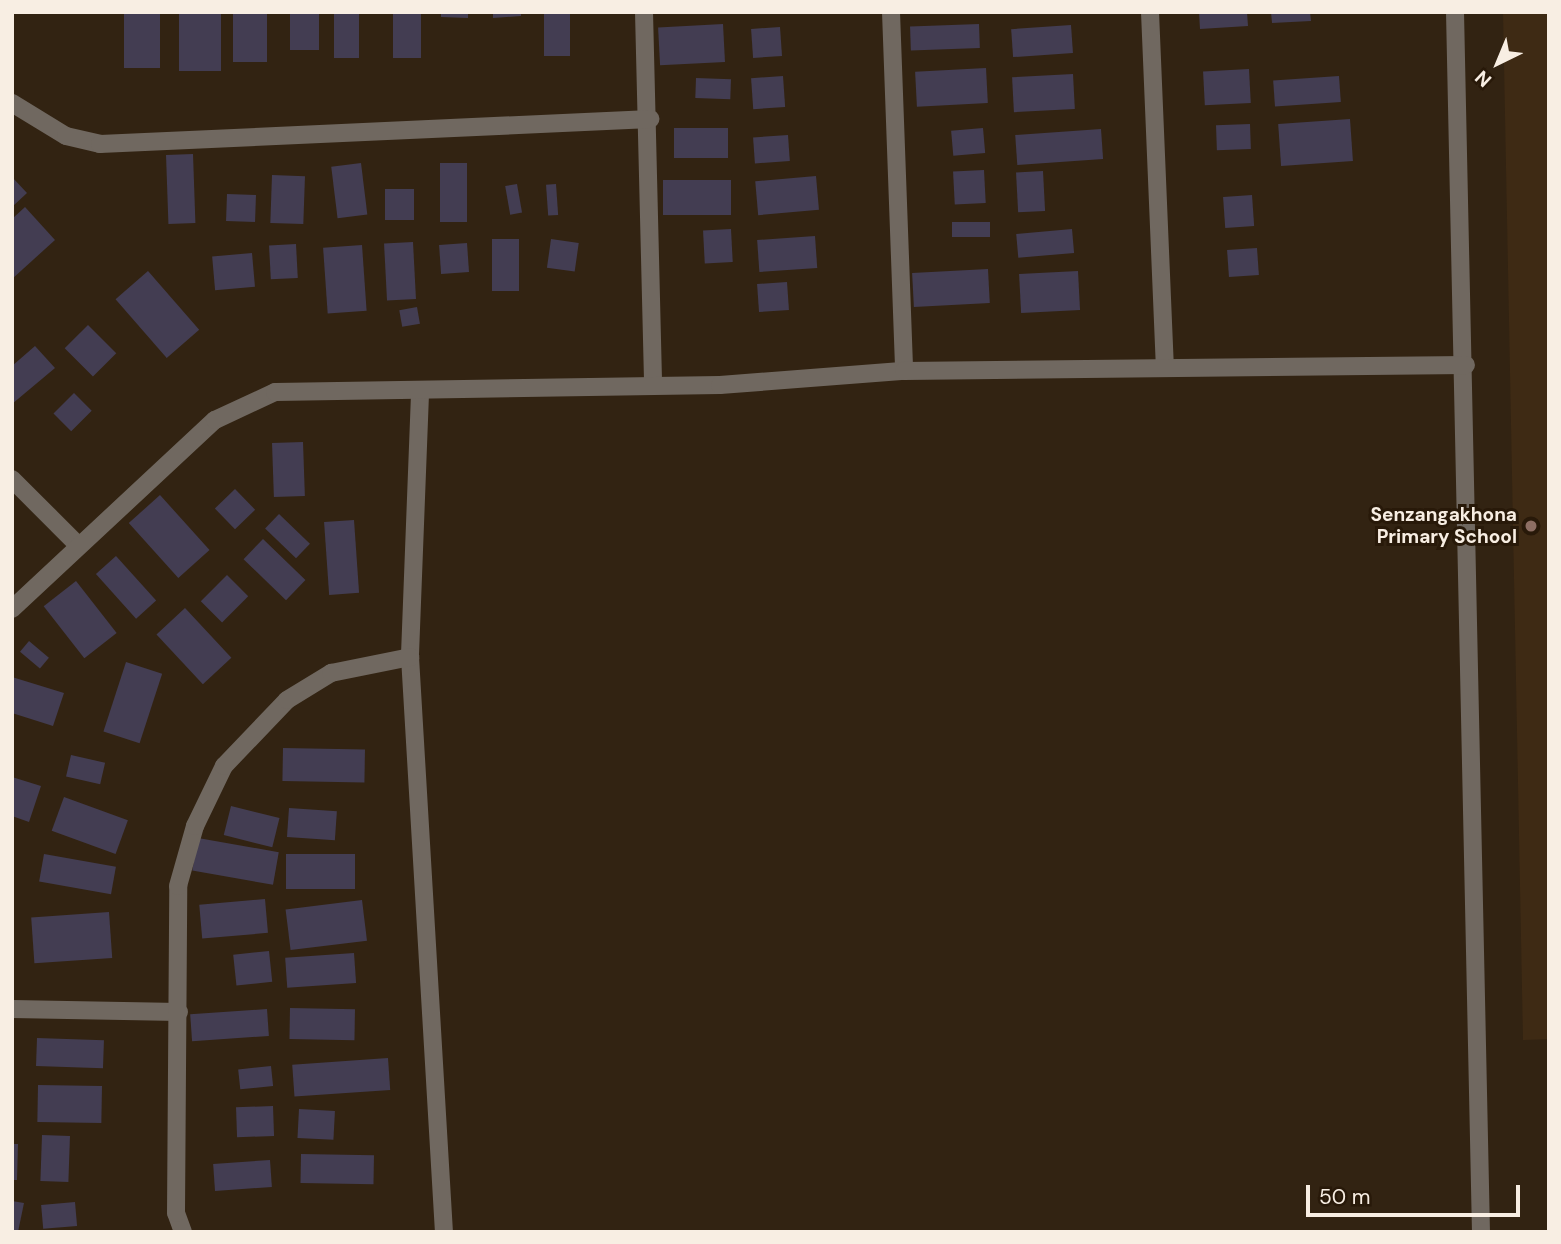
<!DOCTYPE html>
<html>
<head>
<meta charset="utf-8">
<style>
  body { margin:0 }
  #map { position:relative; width:1561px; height:1244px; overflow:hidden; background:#322312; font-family:"DM Sans",sans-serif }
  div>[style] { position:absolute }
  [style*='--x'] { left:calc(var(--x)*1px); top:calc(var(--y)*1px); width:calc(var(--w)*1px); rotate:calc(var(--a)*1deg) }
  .built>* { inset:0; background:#3e2a14 }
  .building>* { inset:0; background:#433d52; transform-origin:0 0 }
  .minor>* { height:18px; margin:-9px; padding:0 9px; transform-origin:9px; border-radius:9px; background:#706860 }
  .dots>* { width:19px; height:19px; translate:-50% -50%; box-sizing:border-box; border:4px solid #281909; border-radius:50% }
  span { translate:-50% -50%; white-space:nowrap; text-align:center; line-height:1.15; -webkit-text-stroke:6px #281909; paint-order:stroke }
  .poi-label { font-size:19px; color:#f8eee3; font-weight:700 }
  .right { translate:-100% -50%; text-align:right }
  .frame { position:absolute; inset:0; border:14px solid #f8eee3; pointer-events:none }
  .north { position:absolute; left:1463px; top:28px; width:70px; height:70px; -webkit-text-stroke:5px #281909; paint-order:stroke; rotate:223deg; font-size:19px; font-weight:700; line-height:28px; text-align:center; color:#f8eee3 }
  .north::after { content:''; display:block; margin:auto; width:24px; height:32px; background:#f8eee3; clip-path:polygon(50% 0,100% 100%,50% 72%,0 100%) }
  .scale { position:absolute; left:1306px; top:1185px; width:214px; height:32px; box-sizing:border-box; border:4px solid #f8eee3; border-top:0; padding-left:9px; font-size:21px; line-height:24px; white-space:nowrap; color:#f8eee3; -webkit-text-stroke:5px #281909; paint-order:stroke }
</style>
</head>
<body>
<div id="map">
  <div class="built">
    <div style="clip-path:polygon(1503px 12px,1549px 12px,1549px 1039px,1523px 1040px)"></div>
  </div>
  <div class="building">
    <div style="left:124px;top:12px;width:36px;height:56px"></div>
    <div style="left:179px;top:12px;width:42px;height:59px"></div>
    <div style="left:233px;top:12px;width:34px;height:50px"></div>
    <div style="left:290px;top:12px;width:29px;height:38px"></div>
    <div style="left:334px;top:12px;width:25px;height:46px"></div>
    <div style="left:393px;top:12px;width:28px;height:46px"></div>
    <div style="clip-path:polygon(441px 12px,468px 12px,468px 18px,441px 17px)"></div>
    <div style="clip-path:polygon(493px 12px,521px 12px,521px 16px,493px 18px)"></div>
    <div style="left:544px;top:12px;width:26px;height:44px"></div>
    <div style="clip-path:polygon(1199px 12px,1247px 12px,1248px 26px,1200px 29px)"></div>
    <div style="clip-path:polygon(1271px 12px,1310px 12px,1311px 21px,1272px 23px)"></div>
    <div style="left:723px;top:24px;width:38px;height:65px;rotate:87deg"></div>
    <div style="left:979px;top:24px;width:24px;height:69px;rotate:88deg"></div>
    <div style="left:1071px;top:25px;width:28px;height:60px;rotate:86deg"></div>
    <div style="left:780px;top:27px;width:29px;height:29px;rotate:86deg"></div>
    <div style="left:986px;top:68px;width:35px;height:71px;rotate:87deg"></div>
    <div style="left:1249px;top:69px;width:34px;height:46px;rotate:87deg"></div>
    <div style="left:1073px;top:74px;width:35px;height:61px;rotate:87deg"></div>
    <div style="left:783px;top:76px;width:31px;height:32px;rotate:86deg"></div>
    <div style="left:1339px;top:76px;width:26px;height:66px;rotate:86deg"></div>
    <div style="left:696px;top:78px;width:35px;height:20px;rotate:2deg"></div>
    <div style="left:1350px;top:119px;width:42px;height:72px;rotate:86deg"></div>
    <div style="left:1250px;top:124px;width:25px;height:34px;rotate:88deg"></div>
    <div style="left:674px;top:128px;width:54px;height:30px"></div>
    <div style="left:983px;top:128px;width:25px;height:32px;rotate:85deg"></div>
    <div style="left:1101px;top:129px;width:30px;height:86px;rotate:86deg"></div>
    <div style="left:788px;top:135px;width:26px;height:35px;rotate:86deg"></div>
    <div style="left:193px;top:154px;width:69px;height:27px;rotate:88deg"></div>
    <div style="left:361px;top:163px;width:52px;height:30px;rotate:83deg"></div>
    <div style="left:440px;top:163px;width:27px;height:59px"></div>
    <div style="left:984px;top:170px;width:33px;height:31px;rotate:87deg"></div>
    <div style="left:1043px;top:171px;width:40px;height:27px;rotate:87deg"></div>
    <div style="left:272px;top:175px;width:33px;height:48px;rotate:2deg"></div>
    <div style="left:816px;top:176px;width:34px;height:61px;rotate:85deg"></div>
    <div style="clip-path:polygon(12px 177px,27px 193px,12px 207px)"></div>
    <div style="left:663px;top:180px;width:68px;height:35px"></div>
    <div style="left:517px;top:184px;width:29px;height:12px;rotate:80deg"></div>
    <div style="left:556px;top:184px;width:31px;height:10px;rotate:86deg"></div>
    <div style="left:385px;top:189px;width:29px;height:31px"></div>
    <div style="left:227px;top:194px;width:29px;height:27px;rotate:2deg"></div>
    <div style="left:1252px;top:195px;width:31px;height:29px;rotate:86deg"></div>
    <div style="clip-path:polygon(25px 207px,55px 240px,12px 279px,12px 219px)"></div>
    <div style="left:990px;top:222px;width:15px;height:38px;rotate:90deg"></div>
    <div style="left:731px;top:229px;width:33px;height:28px;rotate:87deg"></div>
    <div style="left:1072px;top:229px;width:24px;height:56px;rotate:85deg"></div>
    <div style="left:815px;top:236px;width:32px;height:58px;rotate:86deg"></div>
    <div style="left:492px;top:239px;width:27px;height:52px"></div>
    <div style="left:551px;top:239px;width:28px;height:29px;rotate:8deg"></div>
    <div style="left:413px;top:242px;width:57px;height:29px;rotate:87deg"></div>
    <div style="left:467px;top:243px;width:29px;height:28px;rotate:86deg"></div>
    <div style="left:296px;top:244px;width:34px;height:27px;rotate:87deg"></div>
    <div style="left:362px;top:245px;width:66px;height:39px;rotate:86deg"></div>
    <div style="left:1257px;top:248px;width:27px;height:30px;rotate:86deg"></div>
    <div style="left:252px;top:253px;width:34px;height:40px;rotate:85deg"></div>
    <div style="left:988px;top:269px;width:34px;height:76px;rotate:87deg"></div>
    <div style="left:148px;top:271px;width:78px;height:43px;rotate:49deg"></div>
    <div style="left:1078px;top:271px;width:39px;height:59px;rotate:87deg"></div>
    <div style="left:787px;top:282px;width:28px;height:30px;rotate:86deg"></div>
    <div style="left:417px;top:307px;width:17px;height:18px;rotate:80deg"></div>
    <div style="left:88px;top:325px;width:40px;height:33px;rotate:45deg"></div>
    <div style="clip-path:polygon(35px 346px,55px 368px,12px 404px,12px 366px)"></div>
    <div style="left:74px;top:393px;width:25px;height:29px;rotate:45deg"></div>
    <div style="left:303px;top:442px;width:54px;height:31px;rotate:88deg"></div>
    <div style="left:235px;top:489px;width:29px;height:28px;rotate:46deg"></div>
    <div style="left:160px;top:495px;width:74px;height:42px;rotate:48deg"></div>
    <div style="left:279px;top:514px;width:43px;height:20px;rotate:44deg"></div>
    <div style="left:354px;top:520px;width:73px;height:30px;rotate:86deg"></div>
    <div style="left:263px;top:539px;width:59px;height:28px;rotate:44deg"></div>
    <div style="left:116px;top:556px;width:60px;height:27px;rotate:48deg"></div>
    <div style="left:227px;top:575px;width:30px;height:37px;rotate:45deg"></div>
    <div style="left:76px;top:581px;width:66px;height:41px;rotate:52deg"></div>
    <div style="left:185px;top:608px;width:68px;height:39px;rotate:47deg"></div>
    <div style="left:29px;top:641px;width:26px;height:14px;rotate:40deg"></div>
    <div style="left:126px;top:662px;width:38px;height:73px;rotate:18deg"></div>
    <div style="clip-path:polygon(12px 677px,64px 693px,53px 726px,12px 713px)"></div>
    <div style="left:283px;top:748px;width:82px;height:33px;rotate:1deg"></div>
    <div style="left:71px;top:755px;width:35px;height:22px;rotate:13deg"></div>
    <div style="clip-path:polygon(12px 777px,41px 786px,29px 822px,12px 816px)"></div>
    <div style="left:64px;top:797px;width:68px;height:36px;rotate:20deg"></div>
    <div style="left:231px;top:806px;width:50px;height:30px;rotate:14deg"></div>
    <div style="left:289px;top:808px;width:48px;height:29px;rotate:4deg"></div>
    <div style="left:198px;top:838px;width:82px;height:33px;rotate:10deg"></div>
    <div style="left:44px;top:854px;width:73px;height:28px;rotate:10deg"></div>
    <div style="left:286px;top:854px;width:69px;height:35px"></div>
    <div style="left:265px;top:899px;width:34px;height:66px;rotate:85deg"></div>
    <div style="left:362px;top:900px;width:41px;height:77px;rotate:83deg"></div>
    <div style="left:109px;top:912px;width:46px;height:78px;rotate:86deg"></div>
    <div style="left:269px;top:951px;width:31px;height:36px;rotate:84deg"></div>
    <div style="left:354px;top:953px;width:30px;height:69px;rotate:86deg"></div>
    <div style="left:290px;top:1008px;width:65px;height:31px;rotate:1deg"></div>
    <div style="left:267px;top:1009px;width:27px;height:77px;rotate:86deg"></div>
    <div style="left:37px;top:1038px;width:67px;height:28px;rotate:2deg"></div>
    <div style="left:388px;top:1058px;width:32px;height:96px;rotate:86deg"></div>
    <div style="left:271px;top:1066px;width:20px;height:33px;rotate:84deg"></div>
    <div style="left:38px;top:1085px;width:64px;height:37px;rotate:1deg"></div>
    <div style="left:273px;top:1106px;width:30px;height:37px;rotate:88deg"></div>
    <div style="left:299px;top:1109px;width:36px;height:29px;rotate:3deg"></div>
    <div style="left:42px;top:1135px;width:28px;height:46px;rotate:2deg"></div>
    <div style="clip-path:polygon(12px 1144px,18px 1144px,17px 1180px,12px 1180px)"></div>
    <div style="left:301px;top:1154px;width:73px;height:29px;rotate:1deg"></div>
    <div style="left:270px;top:1160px;width:27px;height:57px;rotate:86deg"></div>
    <div style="clip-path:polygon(12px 1201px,24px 1203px,18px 1232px,12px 1232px)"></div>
    <div style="left:75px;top:1202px;width:24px;height:34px;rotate:85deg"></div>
  </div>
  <div class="minor">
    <div style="--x:644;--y:12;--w:372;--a:88.6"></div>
    <div style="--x:891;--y:12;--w:359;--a:87.9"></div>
    <div style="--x:1150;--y:12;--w:356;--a:87.6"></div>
    <div style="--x:1455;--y:12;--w:1220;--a:88.78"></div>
    <div style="--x:12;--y:103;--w:63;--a:31.4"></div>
    <div style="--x:66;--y:136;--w:35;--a:13"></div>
    <div style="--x:100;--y:144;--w:551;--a:-2.6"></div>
    <div style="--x:420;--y:394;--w:263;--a:92.2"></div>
    <div style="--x:410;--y:657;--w:576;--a:86.62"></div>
    <div style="--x:12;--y:479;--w:92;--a:45"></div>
    <div style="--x:12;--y:609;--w:277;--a:-43"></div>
    <div style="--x:215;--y:420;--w:66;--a:-25"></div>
    <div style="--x:275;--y:392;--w:445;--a:-0.9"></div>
    <div style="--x:720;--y:385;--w:185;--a:-4.4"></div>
    <div style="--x:904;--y:371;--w:562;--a:-0.61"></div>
    <div style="--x:12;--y:1009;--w:167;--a:1"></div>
    <div style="--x:183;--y:1232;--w:20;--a:-110"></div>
    <div style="--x:176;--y:1213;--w:327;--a:-89.6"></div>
    <div style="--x:178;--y:886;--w:62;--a:-74.2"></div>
    <div style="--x:195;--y:826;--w:67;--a:-64.2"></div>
    <div style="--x:224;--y:766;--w:91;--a:-46.3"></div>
    <div style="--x:287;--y:700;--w:52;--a:-31.5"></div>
    <div style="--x:331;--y:673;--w:81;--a:-11.4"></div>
  </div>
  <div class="dots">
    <div style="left:1531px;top:526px;background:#8d6e63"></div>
  </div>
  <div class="poi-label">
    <span class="right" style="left:1517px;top:526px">Senzangakhona<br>Primary School</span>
  </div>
  <div class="frame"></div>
  <div class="north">N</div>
  <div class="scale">50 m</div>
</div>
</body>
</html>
